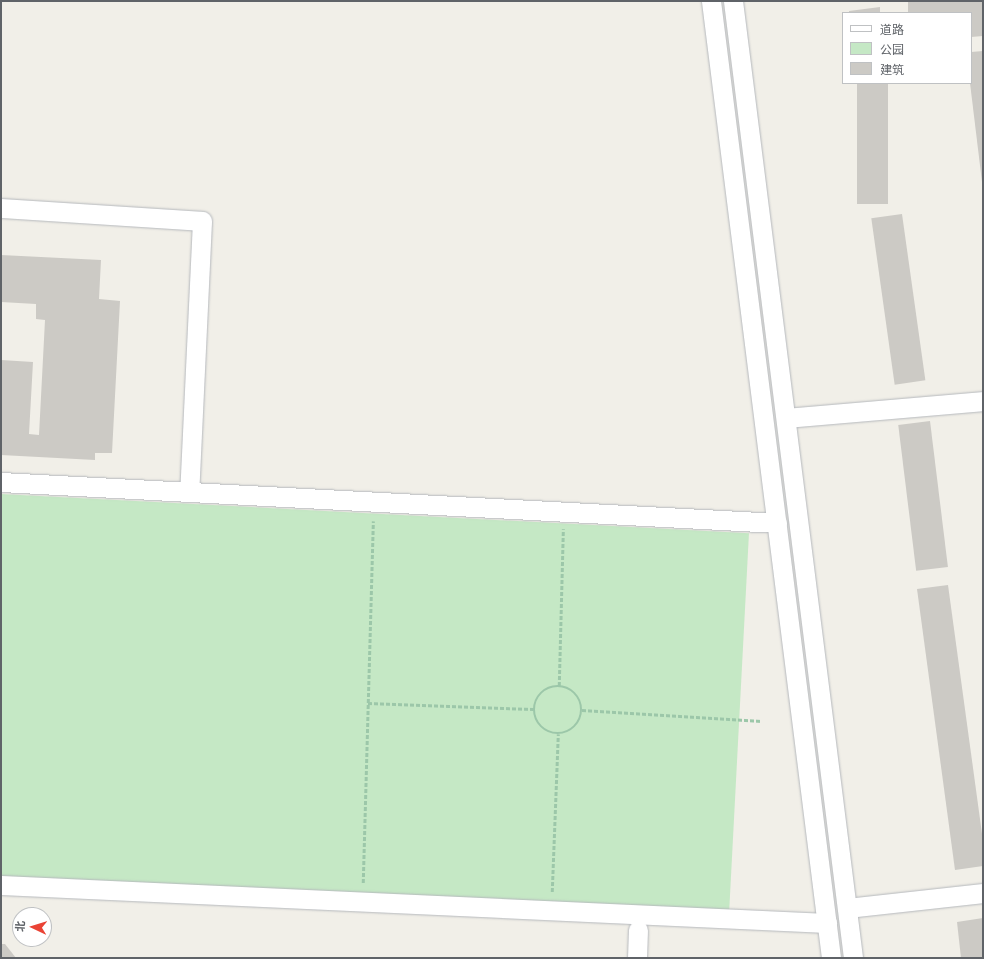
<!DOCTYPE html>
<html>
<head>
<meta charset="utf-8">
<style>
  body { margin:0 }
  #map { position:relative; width:984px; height:959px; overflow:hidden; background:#f1efe8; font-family:"Fira Sans Condensed","Noto Sans SC",sans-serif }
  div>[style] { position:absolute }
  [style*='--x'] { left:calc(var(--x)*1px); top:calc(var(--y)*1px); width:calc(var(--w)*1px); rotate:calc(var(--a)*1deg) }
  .green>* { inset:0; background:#c5e8c5; transform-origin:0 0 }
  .building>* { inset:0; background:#cccac5; transform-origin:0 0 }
  .path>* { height:2.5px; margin-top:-1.25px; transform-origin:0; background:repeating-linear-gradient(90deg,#9cc7a9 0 4px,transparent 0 6px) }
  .path>.ring { margin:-1.25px; padding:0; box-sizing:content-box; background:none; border:2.5px solid #9cc7a9; border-radius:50% }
  .roads { filter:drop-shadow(0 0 1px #b5b8bc) drop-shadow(0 0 1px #b5b8bc) }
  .minor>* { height:19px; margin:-9.5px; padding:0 9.5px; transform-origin:9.5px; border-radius:9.5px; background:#fff }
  span { translate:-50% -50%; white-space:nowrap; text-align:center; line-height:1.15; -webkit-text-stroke:3px #fff; paint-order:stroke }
  .frame { position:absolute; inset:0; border:2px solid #5f6368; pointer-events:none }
  .legend { position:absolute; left:842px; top:12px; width:130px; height:72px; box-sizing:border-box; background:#fff; border:1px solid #bfc1c3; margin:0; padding:5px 7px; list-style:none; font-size:12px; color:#5f6368 }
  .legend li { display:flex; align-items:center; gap:8px; height:20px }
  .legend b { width:20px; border:1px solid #bfc1c3 }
  .north { position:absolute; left:12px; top:907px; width:40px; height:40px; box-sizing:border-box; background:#fff; border:1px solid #bfc1c3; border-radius:50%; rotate:274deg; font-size:11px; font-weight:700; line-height:16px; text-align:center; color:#5f6368 }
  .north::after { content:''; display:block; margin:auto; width:14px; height:18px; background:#ea4335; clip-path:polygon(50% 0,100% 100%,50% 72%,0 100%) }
</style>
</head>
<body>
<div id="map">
  <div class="green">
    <div style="left:1px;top:494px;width:749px;height:382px;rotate:3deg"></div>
  </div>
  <div class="building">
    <div style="clip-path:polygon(924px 1px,983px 1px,983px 36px,971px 37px,971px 13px,908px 13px,908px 2px)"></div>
    <div style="clip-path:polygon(880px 7px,880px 13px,849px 13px,849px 11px)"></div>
    <div style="clip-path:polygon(983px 51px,983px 182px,982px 182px,970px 83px,971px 52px)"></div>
    <div style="left:857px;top:83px;width:31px;height:121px"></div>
    <div style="left:902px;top:214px;width:168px;height:31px;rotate:82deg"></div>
    <div style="clip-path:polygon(1px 255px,101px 260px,99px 299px,120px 301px,112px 453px,95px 453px,95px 460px,1px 455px,1px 360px,33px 362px,29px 434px,39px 435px,45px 320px,36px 319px,36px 304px,1px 302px)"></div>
    <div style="left:930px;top:421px;width:147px;height:32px;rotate:83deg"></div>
    <div style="clip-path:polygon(948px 585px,983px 841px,983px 866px,955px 870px,917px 589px)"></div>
    <div style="clip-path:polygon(983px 918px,983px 958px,961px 958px,957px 922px)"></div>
    <div style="clip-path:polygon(1px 944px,5px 944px,16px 958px,1px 958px)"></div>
  </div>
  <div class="path">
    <div style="--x:559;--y:686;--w:157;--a:-88.5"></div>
    <div class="ring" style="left:534px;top:686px;width:45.5px;height:45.5px"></div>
    <div style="--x:368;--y:703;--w:166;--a:2.1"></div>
    <div style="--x:582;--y:710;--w:180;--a:3.5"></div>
    <div style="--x:363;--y:883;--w:362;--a:-88.4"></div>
    <div style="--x:552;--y:892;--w:158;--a:-87.8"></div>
  </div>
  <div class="roads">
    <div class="minor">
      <div style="--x:711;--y:1;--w:964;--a:82.85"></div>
      <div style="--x:733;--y:1;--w:964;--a:82.85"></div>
      <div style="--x:1;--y:208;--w:201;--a:3.7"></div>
      <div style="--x:202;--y:221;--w:271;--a:92.7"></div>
      <div style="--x:786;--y:418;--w:198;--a:-4.9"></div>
      <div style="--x:1;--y:482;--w:777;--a:3.02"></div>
      <div style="--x:1;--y:885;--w:827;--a:2.63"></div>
      <div style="--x:847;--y:908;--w:137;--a:-6.3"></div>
      <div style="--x:637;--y:958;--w:28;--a:-88"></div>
    </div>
  </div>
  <div class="frame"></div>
  <ul class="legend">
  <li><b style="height:5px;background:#fff"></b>道路</li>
  <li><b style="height:11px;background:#c5e8c5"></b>公园</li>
  <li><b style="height:11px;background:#cccac5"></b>建筑</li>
  </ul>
  <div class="north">北</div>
</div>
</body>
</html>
